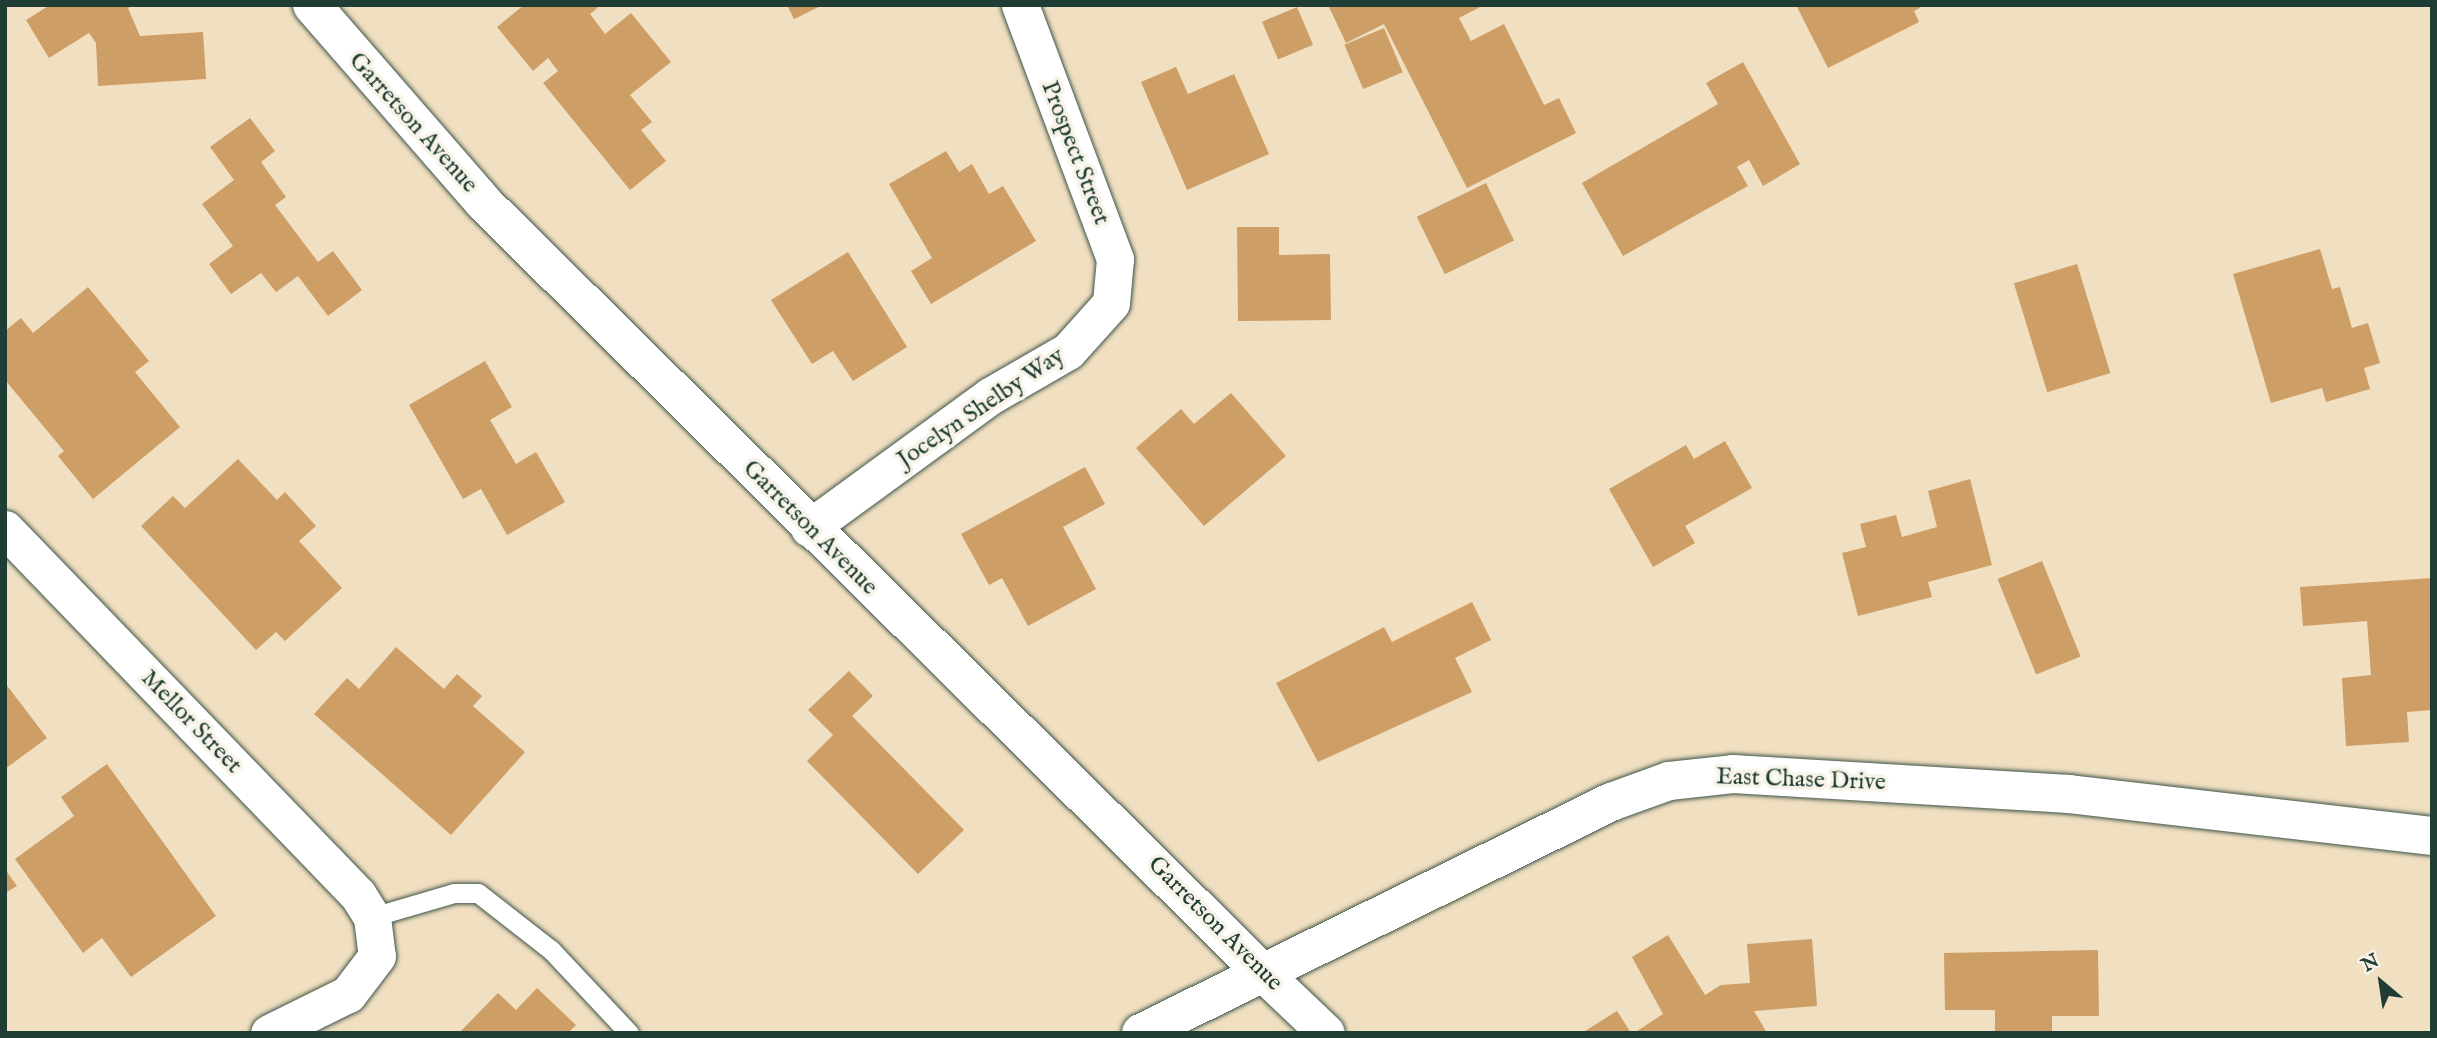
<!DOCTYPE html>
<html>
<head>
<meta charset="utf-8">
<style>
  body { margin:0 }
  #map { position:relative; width:2437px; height:1038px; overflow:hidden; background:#f1dfc1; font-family:"IM FELL English",serif }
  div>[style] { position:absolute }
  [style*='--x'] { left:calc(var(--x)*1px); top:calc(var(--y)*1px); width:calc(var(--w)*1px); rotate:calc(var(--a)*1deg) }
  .building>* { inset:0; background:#cd9e66; transform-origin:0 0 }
  .roads { filter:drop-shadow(0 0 2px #3e5549) drop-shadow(0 0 2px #3e5549) }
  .service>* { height:19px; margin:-9.5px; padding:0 9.5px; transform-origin:9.5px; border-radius:9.5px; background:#fff }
  .minor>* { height:37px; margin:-18.5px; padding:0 18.5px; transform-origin:18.5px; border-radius:18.5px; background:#fff }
  .tertiary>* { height:38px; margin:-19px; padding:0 19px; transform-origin:19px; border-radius:19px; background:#fff }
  span { translate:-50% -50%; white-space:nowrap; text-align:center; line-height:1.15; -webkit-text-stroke:7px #f7f3e8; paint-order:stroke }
  .street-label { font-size:24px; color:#1f3d34 }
  .frame { position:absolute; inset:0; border:7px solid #1f3d34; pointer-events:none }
  .north { position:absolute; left:2346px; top:947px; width:70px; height:70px; -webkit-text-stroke:5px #f7f3e8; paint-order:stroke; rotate:331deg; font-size:19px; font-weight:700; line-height:28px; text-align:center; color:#1f3d34 }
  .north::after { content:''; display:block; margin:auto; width:24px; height:32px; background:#1f3d34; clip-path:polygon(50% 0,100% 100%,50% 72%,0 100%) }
</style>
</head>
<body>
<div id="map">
  <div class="building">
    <div style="clip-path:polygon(50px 5px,133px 5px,128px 8px,140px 36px,203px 32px,206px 79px,98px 86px,96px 43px,89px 33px,49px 58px,26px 20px)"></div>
    <div style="clip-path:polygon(524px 5px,601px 5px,590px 14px,605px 34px,631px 13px,671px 62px,630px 95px,652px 122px,641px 130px,666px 161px,630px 190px,543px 83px,558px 71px,548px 58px,533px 71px,497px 27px)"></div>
    <div style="clip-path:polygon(787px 5px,823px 5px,794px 19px)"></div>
    <div style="clip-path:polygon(1328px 5px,1484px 5px,1459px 18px,1471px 41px,1504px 24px,1544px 105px,1559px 98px,1576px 133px,1467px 188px,1384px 24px,1346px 43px)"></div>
    <div style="clip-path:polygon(1796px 5px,1925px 5px,1914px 11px,1919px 22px,1828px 68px)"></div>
    <div style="left:1297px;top:7px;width:41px;height:38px;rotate:67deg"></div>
    <div style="left:1384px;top:28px;width:48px;height:43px;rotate:67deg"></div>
    <div style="clip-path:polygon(1743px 62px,1800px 164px,1763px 186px,1749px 160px,1737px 167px,1748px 186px,1623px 256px,1582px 183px,1718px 104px,1706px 83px)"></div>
    <div style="clip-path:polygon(1176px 67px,1188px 94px,1234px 74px,1269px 154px,1187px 190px,1141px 82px)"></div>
    <div style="clip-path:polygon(250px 118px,275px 151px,261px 162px,286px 197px,275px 205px,318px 262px,333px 251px,362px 290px,328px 316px,298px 276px,276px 292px,261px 273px,231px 294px,209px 264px,233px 246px,202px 204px,234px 180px,210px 147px)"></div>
    <div style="clip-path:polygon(946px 151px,959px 172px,972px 164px,989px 194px,1003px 186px,1036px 241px,931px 304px,911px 271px,932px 258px,889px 184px)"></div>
    <div style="left:1486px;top:183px;width:64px;height:77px;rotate:64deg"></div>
    <div style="clip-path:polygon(1237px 227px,1279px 227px,1279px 255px,1330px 254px,1331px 320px,1238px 321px)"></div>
    <div style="clip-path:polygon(2320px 249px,2332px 289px,2340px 287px,2352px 328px,2368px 323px,2380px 363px,2364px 368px,2370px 389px,2326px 402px,2322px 388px,2271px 403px,2233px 274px)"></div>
    <div style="clip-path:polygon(848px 252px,907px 347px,853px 381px,833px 351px,812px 364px,771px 300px)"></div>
    <div style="left:2077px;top:264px;width:114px;height:66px;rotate:73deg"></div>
    <div style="clip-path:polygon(88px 287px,149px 361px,135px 372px,180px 427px,93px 499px,58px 456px,64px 451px,5px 380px,5px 331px,21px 318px,33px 333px)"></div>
    <div style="clip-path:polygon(485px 361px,512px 407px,490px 420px,516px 464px,536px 452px,565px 502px,507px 535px,481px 489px,463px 499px,409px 405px)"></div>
    <div style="clip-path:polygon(1231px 393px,1286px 456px,1204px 526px,1136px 448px,1181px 409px,1194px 424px)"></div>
    <div style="clip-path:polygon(1725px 441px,1752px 488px,1685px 526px,1695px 543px,1653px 567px,1609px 489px,1686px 445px,1694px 459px)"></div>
    <div style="clip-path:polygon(238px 459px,277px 500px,285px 492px,316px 526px,299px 541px,342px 588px,285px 641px,276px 632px,256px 650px,141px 526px,173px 496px,185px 508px)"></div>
    <div style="clip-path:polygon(1085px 467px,1105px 504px,1063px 527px,1096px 589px,1028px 626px,1002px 578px,989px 585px,961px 534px)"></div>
    <div style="clip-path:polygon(1970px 479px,1992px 565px,1928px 582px,1932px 597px,1858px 616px,1842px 553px,1866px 547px,1860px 524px,1896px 515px,1902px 537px,1937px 527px,1928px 491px)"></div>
    <div style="left:2042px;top:561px;width:103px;height:48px;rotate:68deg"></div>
    <div style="clip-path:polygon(2432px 578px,2432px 710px,2407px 712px,2409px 742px,2346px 746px,2342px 678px,2371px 675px,2367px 621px,2303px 626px,2300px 587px)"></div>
    <div style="clip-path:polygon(1472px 602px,1491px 640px,1455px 658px,1472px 692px,1318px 762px,1276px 683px,1384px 627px,1392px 642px)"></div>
    <div style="clip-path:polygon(396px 647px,444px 689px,457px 674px,482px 696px,473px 706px,525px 752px,451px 835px,314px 714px,347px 678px,359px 689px)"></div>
    <div style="clip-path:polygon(849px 671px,873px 696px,852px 716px,964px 830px,918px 874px,807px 761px,833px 735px,808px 710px)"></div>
    <div style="clip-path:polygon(5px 683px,47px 738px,5px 769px)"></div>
    <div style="clip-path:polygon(107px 764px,216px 916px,131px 977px,102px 938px,83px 953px,15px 859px,74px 816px,61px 797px)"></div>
    <div style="clip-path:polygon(5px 869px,17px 886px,5px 893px)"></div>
    <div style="clip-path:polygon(1668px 935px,1705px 995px,1721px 985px,1750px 983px,1747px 944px,1812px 939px,1817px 1006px,1754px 1011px,1767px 1033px,1634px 1033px,1663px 1014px,1632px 957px)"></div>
    <div style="clip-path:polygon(2098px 950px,2099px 1016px,2052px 1016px,2052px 1033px,1995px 1033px,1995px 1010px,1945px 1010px,1944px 953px)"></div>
    <div style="clip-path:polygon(537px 988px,576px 1025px,568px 1033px,459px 1033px,498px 993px,516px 1010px)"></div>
    <div style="clip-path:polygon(1617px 1011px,1631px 1033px,1582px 1033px)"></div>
  </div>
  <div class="roads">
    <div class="service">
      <div style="--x:372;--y:917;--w:85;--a:-16.3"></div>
      <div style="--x:454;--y:893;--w:24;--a:0"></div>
      <div style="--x:478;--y:893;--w:93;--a:38"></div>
      <div style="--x:551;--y:950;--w:114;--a:46.8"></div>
    </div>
    <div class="minor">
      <div style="--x:809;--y:528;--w:224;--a:-36.1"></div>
      <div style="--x:990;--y:396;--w:90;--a:-30"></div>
      <div style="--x:1068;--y:351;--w:64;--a:-48.1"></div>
      <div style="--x:1111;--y:303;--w:44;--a:-84.8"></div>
      <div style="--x:1115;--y:259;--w:271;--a:-110.5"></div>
      <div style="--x:5;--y:529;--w:508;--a:46.04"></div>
      <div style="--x:358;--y:895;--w:26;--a:58"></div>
      <div style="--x:372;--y:917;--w:39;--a:83"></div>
      <div style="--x:377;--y:956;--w:48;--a:127.3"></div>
      <div style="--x:348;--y:994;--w:88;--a:153.7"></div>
      <div style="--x:1262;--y:972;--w:88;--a:43.6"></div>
    </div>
    <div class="tertiary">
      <div style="--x:312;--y:5;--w:261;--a:49"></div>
      <div style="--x:483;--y:202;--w:1095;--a:44.67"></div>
      <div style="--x:1141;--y:1033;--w:524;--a:-26.17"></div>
      <div style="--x:1611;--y:802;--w:62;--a:-19.9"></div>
      <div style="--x:1669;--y:781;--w:64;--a:-6.2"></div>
      <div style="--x:1733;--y:774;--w:337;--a:3.4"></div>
      <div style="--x:2069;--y:794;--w:365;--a:6.6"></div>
    </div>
  </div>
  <div class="street-label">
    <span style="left:413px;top:123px;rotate:48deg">Garretson Avenue</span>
    <span style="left:1075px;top:153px;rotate:69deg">Prospect Street</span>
    <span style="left:981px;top:408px;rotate:-34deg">Jocelyn Shelby Way</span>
    <span style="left:810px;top:528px;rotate:45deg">Garretson Avenue</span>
    <span style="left:191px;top:722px;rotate:46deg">Mellor Street</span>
    <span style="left:1801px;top:780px;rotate:2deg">East Chase Drive</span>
    <span style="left:1215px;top:924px;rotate:45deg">Garretson Avenue</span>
  </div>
  <div class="frame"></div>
  <div class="north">N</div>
</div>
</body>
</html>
